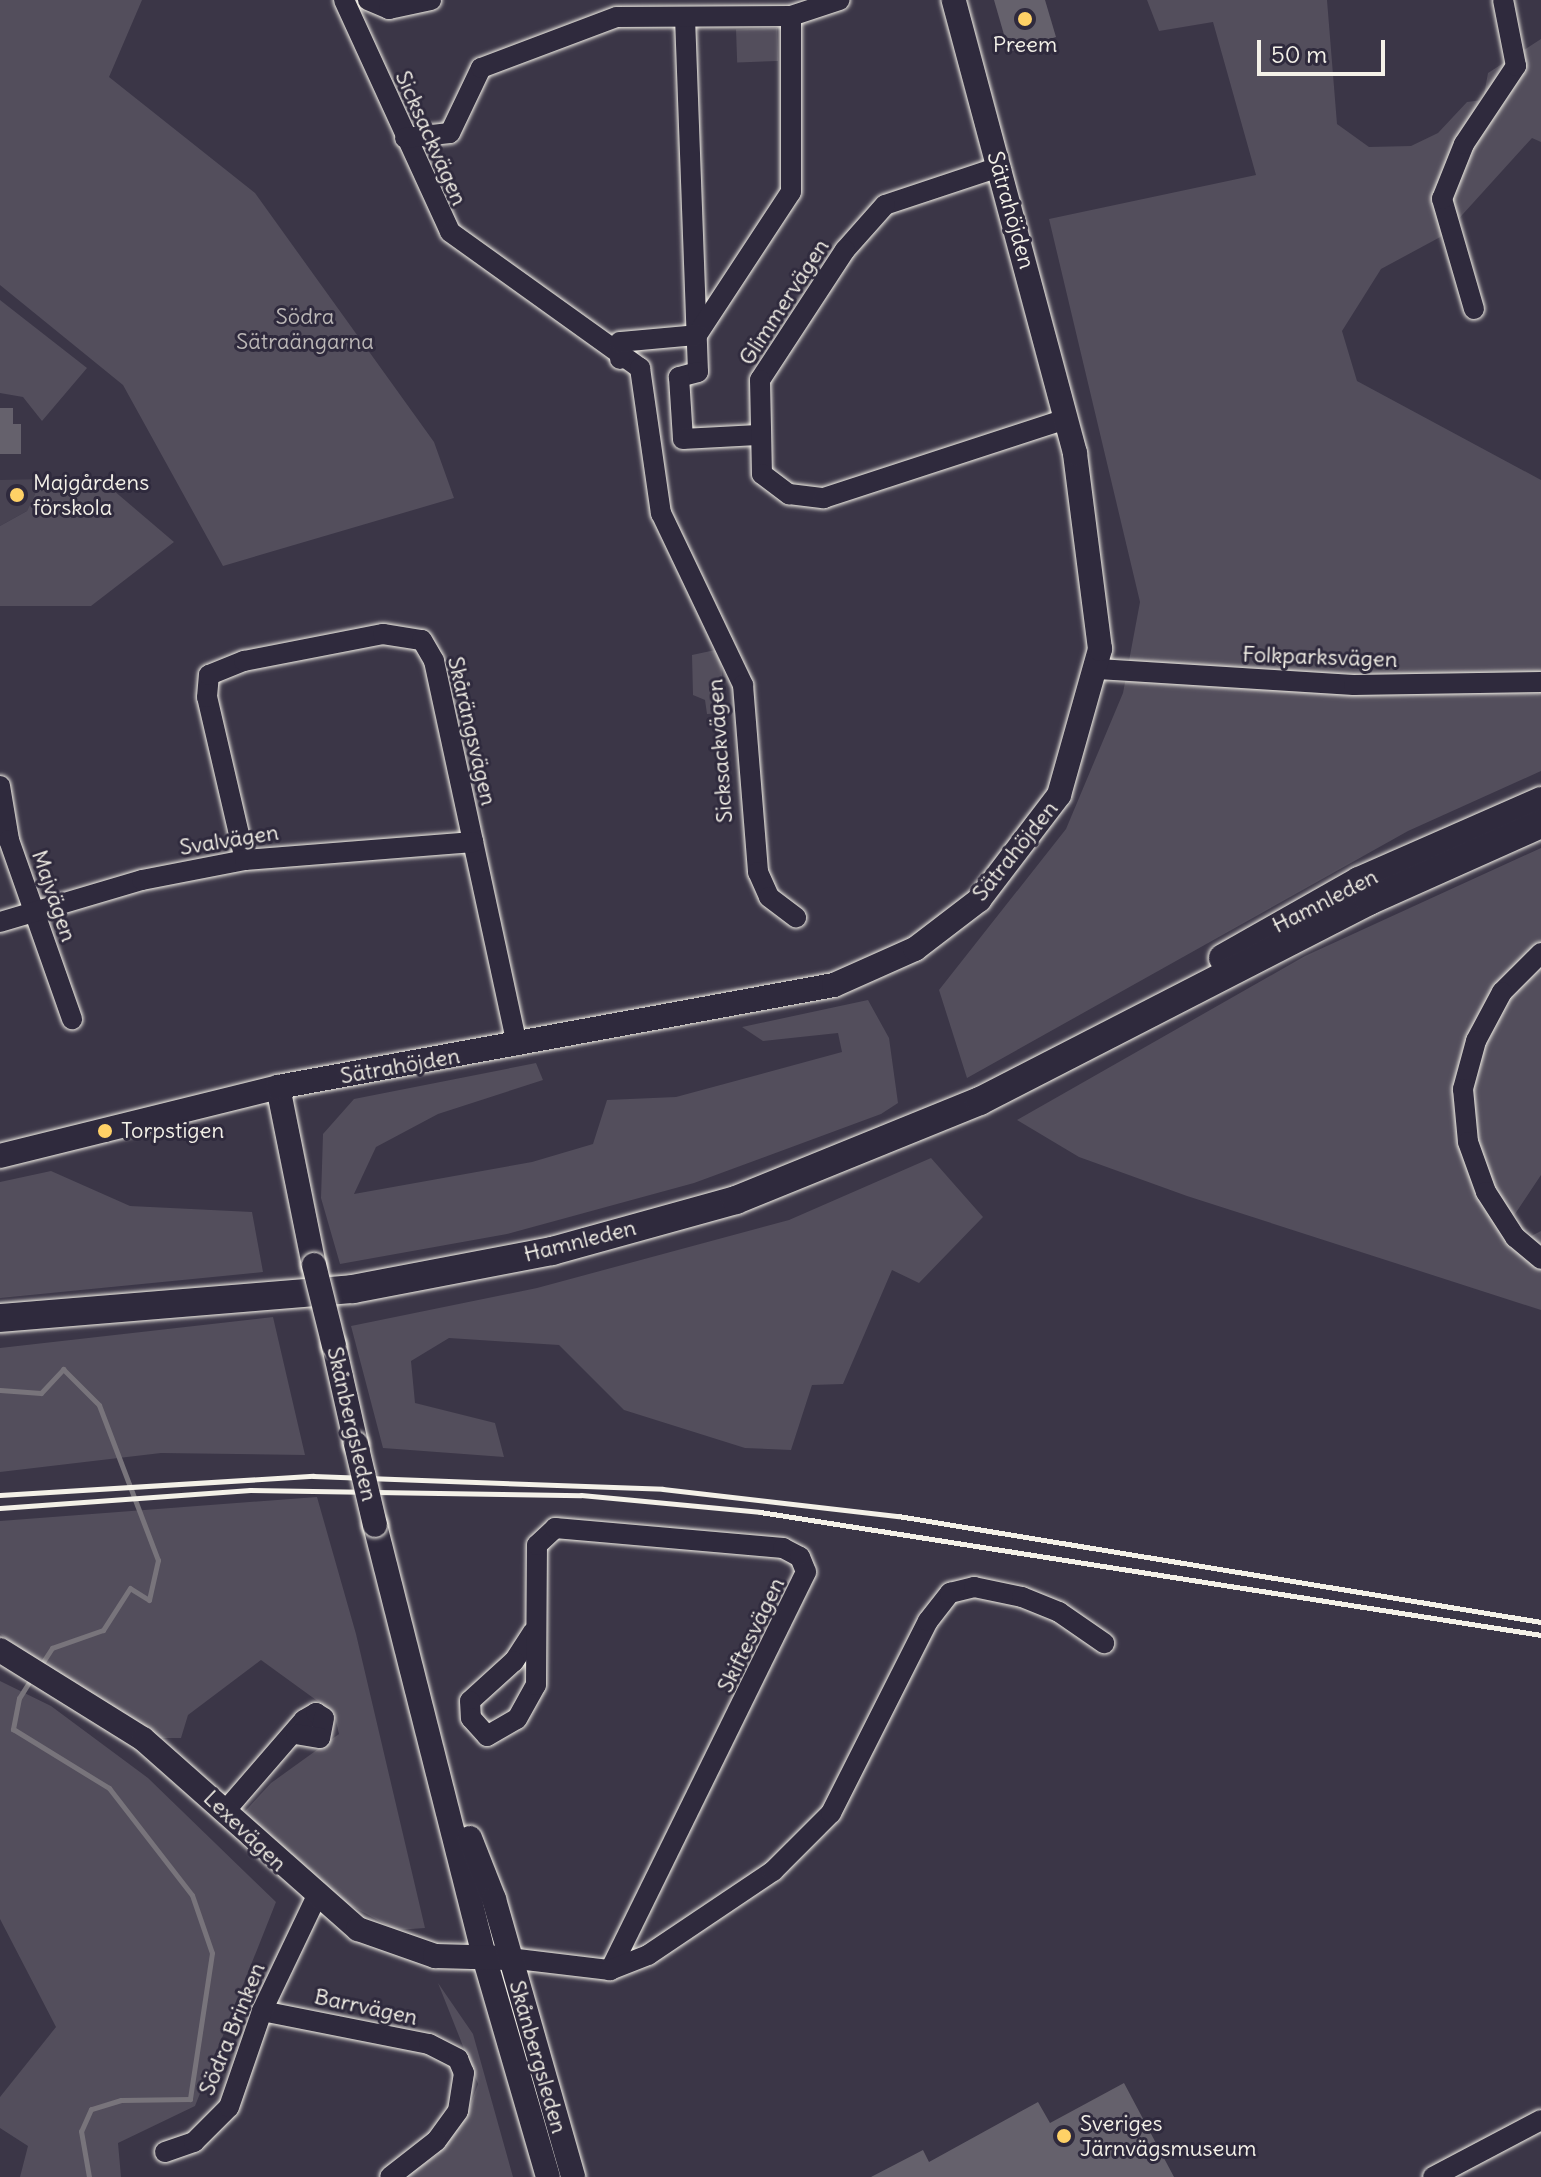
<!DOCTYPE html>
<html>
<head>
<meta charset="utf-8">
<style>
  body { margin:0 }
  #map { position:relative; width:1541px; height:2177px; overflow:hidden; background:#3b3647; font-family:Delius,sans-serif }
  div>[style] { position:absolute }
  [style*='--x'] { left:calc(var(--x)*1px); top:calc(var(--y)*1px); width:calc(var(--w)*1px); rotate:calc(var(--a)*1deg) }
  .built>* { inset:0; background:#484352 }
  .green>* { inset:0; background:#534e5c; transform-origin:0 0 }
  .stream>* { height:5px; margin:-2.5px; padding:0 2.5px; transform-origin:2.5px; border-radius:2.5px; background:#78747b }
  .building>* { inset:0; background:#65616c }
  .roads { filter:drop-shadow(0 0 2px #f4f1e8) drop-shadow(0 0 2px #f4f1e8) }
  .minor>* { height:20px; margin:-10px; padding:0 10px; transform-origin:10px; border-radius:10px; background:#2f2a3d }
  .tertiary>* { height:24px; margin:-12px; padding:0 12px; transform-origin:12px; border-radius:12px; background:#2f2a3d }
  .secondary>* { height:28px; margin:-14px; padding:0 14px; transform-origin:14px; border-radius:14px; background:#2f2a3d }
  .rail>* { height:5px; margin:-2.5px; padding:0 2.5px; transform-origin:2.5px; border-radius:2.5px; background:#f4f1e8 }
  .bridges { filter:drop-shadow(0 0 2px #f4f1e8) drop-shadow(0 0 2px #f4f1e8) }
  .tertiary-bridge>* { height:24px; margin:-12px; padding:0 12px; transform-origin:12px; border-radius:12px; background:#2f2a3d }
  .dots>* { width:22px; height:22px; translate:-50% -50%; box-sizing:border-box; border:4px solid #2f2a3d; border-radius:50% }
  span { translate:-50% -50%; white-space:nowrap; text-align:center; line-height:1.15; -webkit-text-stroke:6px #2f2a3d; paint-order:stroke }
  .poi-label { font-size:22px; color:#f4f1e8 }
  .left { translate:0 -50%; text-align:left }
  .street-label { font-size:22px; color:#f4f1e8 }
  .park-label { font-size:22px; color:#bcb8b7 }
  .scale { position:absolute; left:1257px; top:40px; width:128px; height:36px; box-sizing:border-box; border:4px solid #f4f1e8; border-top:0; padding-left:10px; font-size:24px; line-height:28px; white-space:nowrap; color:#f4f1e8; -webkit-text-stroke:6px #2f2a3d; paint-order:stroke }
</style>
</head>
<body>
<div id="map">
  <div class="built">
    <div style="clip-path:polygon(42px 479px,27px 511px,0 526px,0 480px)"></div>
  </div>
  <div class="green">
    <div style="clip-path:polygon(0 0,142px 0,109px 77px,255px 193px,434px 442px,454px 498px,223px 566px,123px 385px,0 285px)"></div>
    <div style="clip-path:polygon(1147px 0,1327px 0,1337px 124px,1369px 147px,1411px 146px,1438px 133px,1467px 102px,1483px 100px,1488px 73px,1541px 39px,1541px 142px,1532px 138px,1444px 235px,1381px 269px,1342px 331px,1357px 381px,1541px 480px,1541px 771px,1408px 831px,967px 1078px,939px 990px,1066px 829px,1123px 693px,1140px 602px,1049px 219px,1256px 175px,1213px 22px,1159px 31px)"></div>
    <div style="left:777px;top:28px;width:33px;height:41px;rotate:88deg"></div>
    <div style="clip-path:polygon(0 300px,87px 368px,42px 421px,23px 397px,0 393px)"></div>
    <div style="clip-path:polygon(42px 479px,106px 484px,174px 542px,91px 606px,0 606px,0 526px,27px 511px)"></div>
    <div style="clip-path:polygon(720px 649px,725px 713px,707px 714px,705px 700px,693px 695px,692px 655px)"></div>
    <div style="clip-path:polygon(1541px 848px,1541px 1175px,1503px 1232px,1516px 1244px,1541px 1231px,1541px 1310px,1187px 1196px,1079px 1157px,1017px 1120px,1305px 956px)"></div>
    <div style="clip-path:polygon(868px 1000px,889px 1038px,898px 1103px,881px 1114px,694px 1183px,507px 1234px,340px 1264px,321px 1198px,323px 1134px,354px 1099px,536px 1063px,543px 1080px,438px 1114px,376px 1147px,354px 1194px,532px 1162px,593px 1144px,607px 1100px,676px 1097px,842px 1052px,838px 1033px,763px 1041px,742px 1027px)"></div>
    <div style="clip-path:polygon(931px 1158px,983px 1217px,919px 1283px,892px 1270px,843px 1384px,812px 1385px,791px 1450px,745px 1448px,624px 1410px,559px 1345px,449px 1338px,411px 1361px,415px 1403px,495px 1423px,504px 1457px,383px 1448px,351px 1326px,537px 1288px,789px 1220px)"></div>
    <div style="clip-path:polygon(51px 1171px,130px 1206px,252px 1212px,263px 1272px,0 1298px,0 1182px)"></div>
    <div style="clip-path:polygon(273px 1317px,305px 1455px,161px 1453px,0 1472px,0 1348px)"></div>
    <div style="clip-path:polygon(317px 1497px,356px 1634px,425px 1928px,396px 1930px,346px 1903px,238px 1819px,271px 1783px,339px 1734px,334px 1713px,261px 1660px,188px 1715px,181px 1738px,149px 1738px,0 1634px,0 1521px)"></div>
    <div style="clip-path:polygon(0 1681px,51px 1706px,148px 1778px,276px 1902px,195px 2106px,118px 2143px,121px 2177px,20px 2177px,28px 2146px,0 2128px,0 2097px,56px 2027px,0 1919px)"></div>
    <div style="clip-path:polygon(438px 1983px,473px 2034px,513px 2177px,404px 2177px,437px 2155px,467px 2115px,478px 2084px)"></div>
  </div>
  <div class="stream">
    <div style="--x:0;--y:1390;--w:41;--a:4.2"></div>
    <div style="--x:41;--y:1393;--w:33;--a:-47"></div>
    <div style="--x:63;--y:1369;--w:51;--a:45"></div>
    <div style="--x:99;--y:1405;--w:166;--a:69.2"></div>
    <div style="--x:158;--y:1560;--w:41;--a:102.7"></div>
    <div style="--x:149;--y:1600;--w:22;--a:-148"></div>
    <div style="--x:130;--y:1588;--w:50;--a:122.7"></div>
    <div style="--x:103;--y:1630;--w:54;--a:160.6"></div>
    <div style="--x:52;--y:1648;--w:24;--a:123"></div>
    <div style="--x:31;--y:1679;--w:22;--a:122"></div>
    <div style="--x:19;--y:1698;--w:32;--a:101"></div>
    <div style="--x:13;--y:1729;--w:113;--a:31.6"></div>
    <div style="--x:109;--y:1788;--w:135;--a:52.2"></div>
    <div style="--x:192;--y:1895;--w:61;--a:71"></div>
    <div style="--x:212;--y:1953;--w:148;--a:98.6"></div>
    <div style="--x:190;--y:2099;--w:69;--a:179.2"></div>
    <div style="--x:121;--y:2100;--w:31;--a:163"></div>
    <div style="--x:91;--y:2109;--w:24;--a:114"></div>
    <div style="--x:81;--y:2131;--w:47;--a:80.1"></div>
  </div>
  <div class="building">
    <div style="clip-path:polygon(994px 0,1045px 0,1056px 37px,1009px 52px)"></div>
    <div style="clip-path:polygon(0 408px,13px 408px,13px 424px,21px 424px,21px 454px,0 454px)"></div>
    <div style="clip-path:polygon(1124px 2083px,1174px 2177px,871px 2177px,923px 2150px,929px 2162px,1038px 2102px,1050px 2123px)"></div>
  </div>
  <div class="roads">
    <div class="minor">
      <div style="--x:344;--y:0;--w:255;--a:65.4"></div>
      <div style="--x:450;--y:232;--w:234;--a:35.6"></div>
      <div style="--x:640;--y:368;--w:147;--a:81.8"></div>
      <div style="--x:661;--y:513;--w:191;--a:64.5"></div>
      <div style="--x:743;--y:685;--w:188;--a:85.4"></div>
      <div style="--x:758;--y:872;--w:27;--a:66"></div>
      <div style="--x:769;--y:897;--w:34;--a:37"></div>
      <div style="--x:368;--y:0;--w:23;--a:23"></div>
      <div style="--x:389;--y:9;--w:43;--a:-12.1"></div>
      <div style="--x:685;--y:17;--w:355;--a:87.9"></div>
      <div style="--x:698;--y:372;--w:20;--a:165"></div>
      <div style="--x:679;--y:377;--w:62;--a:86.3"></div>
      <div style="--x:683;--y:439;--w:74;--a:-3.1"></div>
      <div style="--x:405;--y:138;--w:45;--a:-6.3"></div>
      <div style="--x:450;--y:133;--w:72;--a:-64.5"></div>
      <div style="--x:481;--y:68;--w:145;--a:-20.6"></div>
      <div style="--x:617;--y:17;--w:174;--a:-0.3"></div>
      <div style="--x:791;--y:16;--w:51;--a:-18.4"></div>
      <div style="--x:999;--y:167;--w:120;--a:161.6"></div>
      <div style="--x:885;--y:205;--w:60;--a:131.6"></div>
      <div style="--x:845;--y:250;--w:155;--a:123.2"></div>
      <div style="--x:760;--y:380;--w:94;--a:88.8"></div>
      <div style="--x:762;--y:474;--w:34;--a:37"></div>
      <div style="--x:789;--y:494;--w:35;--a:7"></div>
      <div style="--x:824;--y:498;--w:255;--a:-18.1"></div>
      <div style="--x:1474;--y:309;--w:115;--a:-106.2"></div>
      <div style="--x:1442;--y:199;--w:59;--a:-68.2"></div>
      <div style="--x:1464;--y:144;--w:94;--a:-56.3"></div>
      <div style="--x:1516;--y:66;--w:67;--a:-101.1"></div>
      <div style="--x:697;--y:335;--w:171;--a:-56.7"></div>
      <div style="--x:791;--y:192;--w:176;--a:-90"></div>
      <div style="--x:620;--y:359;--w:17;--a:-90"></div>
      <div style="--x:620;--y:342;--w:77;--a:-5.2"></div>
      <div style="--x:1098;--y:669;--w:256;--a:3.6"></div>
      <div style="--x:1354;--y:685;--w:187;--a:-0.9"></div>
      <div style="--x:0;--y:786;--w:55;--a:80.5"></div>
      <div style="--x:9;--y:840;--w:190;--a:70.6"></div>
      <div style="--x:245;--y:860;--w:167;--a:-103.1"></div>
      <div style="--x:207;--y:697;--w:22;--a:-85"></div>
      <div style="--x:209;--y:675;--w:38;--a:-22"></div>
      <div style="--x:244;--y:661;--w:142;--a:-11"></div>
      <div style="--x:383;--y:634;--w:39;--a:9"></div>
      <div style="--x:422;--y:640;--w:24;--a:60"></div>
      <div style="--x:434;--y:661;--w:393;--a:77.8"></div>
      <div style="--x:0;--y:922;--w:148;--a:-16.5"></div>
      <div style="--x:142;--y:880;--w:105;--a:-11"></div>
      <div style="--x:245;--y:860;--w:229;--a:-4.5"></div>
      <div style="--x:1541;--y:953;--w:55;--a:135"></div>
      <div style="--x:1502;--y:992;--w:55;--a:118"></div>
      <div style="--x:1476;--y:1041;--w:50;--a:105.2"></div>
      <div style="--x:1463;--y:1089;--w:53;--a:84.6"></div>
      <div style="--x:1468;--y:1142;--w:53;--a:70.2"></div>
      <div style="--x:1486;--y:1192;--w:54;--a:57.2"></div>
      <div style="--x:1515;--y:1237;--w:34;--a:40"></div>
      <div style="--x:533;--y:1632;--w:35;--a:123"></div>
      <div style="--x:514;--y:1661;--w:59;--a:137.7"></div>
      <div style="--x:470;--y:1701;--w:17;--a:87"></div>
      <div style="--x:471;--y:1718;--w:24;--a:48"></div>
      <div style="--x:487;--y:1736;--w:34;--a:-30"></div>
      <div style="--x:517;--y:1719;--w:39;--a:-61"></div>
      <div style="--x:536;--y:1685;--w:140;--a:-89.6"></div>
      <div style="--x:537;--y:1545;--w:25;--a:-43"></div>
      <div style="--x:555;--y:1528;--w:229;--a:5"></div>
      <div style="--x:783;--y:1548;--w:19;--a:28"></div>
      <div style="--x:800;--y:1557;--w:16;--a:68"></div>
      <div style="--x:806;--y:1572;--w:444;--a:116.2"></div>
      <div style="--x:226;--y:1810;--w:119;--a:-49.1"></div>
      <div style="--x:304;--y:1720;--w:14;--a:-30"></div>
      <div style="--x:316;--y:1713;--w:9;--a:32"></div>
      <div style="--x:324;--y:1718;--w:20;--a:101"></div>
      <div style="--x:320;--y:1738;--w:24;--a:-171"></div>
      <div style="--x:509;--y:1958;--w:102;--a:6.8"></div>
      <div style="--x:610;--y:1970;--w:41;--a:-21.5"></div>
      <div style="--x:648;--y:1955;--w:151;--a:-33.9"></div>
      <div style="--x:773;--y:1871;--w:82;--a:-45"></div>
      <div style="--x:831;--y:1813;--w:215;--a:-63.2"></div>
      <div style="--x:928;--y:1621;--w:36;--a:-52"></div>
      <div style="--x:950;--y:1593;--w:25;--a:-14"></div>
      <div style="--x:974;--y:1587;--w:49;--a:11.8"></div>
      <div style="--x:1022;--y:1597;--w:40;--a:22"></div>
      <div style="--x:1059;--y:1612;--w:55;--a:34.6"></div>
      <div style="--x:262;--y:2011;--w:170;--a:11.2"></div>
      <div style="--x:429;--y:2044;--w:33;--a:27"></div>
      <div style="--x:458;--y:2059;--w:15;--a:67"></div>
      <div style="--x:464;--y:2073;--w:38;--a:99"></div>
      <div style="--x:458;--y:2111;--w:37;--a:126"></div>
      <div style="--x:436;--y:2141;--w:58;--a:142"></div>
      <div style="--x:165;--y:2152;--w:31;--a:-19"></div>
      <div style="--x:194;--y:2142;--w:49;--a:-45"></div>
      <div style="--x:229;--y:2107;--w:102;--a:-71"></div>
      <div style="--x:262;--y:2011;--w:125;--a:-64.5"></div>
      <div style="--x:1433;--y:2177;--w:122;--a:-27.8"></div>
    </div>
    <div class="tertiary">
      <div style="--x:278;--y:1087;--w:182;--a:78.6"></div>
      <div style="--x:0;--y:1156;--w:286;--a:-13.9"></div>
      <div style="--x:278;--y:1087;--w:565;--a:-10.4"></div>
      <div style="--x:834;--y:985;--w:89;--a:-24"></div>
      <div style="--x:915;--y:949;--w:81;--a:-37.4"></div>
      <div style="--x:979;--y:900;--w:132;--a:-52.7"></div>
      <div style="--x:1059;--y:795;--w:152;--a:-74.3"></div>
      <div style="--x:1100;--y:649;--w:198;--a:-97.3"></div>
      <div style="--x:1075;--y:453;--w:469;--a:-105"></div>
      <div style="--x:334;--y:1346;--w:100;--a:77.3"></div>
      <div style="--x:375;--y:1525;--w:449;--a:75.8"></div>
      <div style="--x:485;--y:1960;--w:226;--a:73.8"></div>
      <div style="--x:0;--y:1650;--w:168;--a:31.9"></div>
      <div style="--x:143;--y:1739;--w:287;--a:41.5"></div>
      <div style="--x:358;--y:1929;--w:82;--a:19.3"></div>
      <div style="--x:435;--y:1956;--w:74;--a:1.5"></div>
      <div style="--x:470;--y:1838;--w:66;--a:68.5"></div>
      <div style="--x:494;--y:1899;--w:289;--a:74.1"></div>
    </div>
    <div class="secondary">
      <div style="--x:1223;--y:958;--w:156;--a:-29.5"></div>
      <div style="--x:1359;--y:881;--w:199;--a:-23.7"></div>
      <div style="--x:0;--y:1318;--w:354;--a:-4.7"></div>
      <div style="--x:353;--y:1289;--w:203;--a:-10.8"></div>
      <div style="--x:552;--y:1251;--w:191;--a:-15.5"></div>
      <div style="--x:736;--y:1200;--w:263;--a:-22.1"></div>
      <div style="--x:980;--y:1101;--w:437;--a:-27.2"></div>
      <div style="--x:1369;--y:901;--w:188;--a:-24.1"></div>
    </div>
  </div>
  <div class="rail">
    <div style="--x:0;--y:1495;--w:314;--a:-3.5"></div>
    <div style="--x:313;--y:1476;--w:350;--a:2.1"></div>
    <div style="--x:663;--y:1489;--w:237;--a:6.6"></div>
    <div style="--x:898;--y:1516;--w:652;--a:9.36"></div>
    <div style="--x:0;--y:1508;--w:251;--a:-4.1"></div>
    <div style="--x:250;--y:1490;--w:331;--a:0.9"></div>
    <div style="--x:581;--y:1495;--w:180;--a:5.4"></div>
    <div style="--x:760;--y:1512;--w:791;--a:8.95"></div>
  </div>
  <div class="bridges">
    <div class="tertiary-bridge">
      <div style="--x:314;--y:1265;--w:83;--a:76.1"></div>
      <div style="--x:356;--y:1444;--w:83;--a:76.8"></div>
    </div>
  </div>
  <div class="dots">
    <div style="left:1025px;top:19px;background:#ffd166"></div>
    <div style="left:17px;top:495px;background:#ffd166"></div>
    <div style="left:105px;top:1131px;background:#ffd166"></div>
    <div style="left:1064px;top:2136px;background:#ffd166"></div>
  </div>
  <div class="poi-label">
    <span style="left:1025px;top:45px">Preem</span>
    <span class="left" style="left:33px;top:495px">Majgårdens<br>förskola</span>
    <span class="left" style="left:121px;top:1131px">Torpstigen</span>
    <span class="left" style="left:1080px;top:2136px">Sveriges<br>Järnvägsmuseum</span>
  </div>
  <div class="street-label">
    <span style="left:431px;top:138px;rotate:66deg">Sicksackvägen</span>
    <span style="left:1011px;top:210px;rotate:74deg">Sätrahöjden</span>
    <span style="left:784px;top:302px;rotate:-57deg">Glimmervägen</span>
    <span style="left:1320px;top:657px;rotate:2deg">Folkparksvägen</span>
    <span style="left:472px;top:731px;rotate:77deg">Skårängsvägen</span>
    <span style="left:720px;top:751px;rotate:-94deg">Sicksackvägen</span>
    <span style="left:229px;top:840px;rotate:-9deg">Svalvägen</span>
    <span style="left:1015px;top:851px;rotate:-51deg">Sätrahöjden</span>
    <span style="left:54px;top:896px;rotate:71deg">Majvägen</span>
    <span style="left:1325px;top:901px;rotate:-27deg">Hamnleden</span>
    <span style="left:400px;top:1066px;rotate:-10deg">Sätrahöjden</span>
    <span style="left:580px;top:1241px;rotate:-14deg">Hamnleden</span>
    <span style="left:352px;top:1424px;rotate:77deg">Skånbergsleden</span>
    <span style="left:751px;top:1635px;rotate:-64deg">Skiftesvägen</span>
    <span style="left:245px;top:1831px;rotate:44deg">Lexevägen</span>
    <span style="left:366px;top:2007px;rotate:12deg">Barrvägen</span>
    <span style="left:232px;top:2029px;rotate:-68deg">Södra Brinken</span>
    <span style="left:538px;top:2057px;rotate:74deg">Skånbergsleden</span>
  </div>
  <div class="park-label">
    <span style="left:305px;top:329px">Södra<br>Sätraängarna</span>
  </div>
  <div class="scale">50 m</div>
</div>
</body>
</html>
